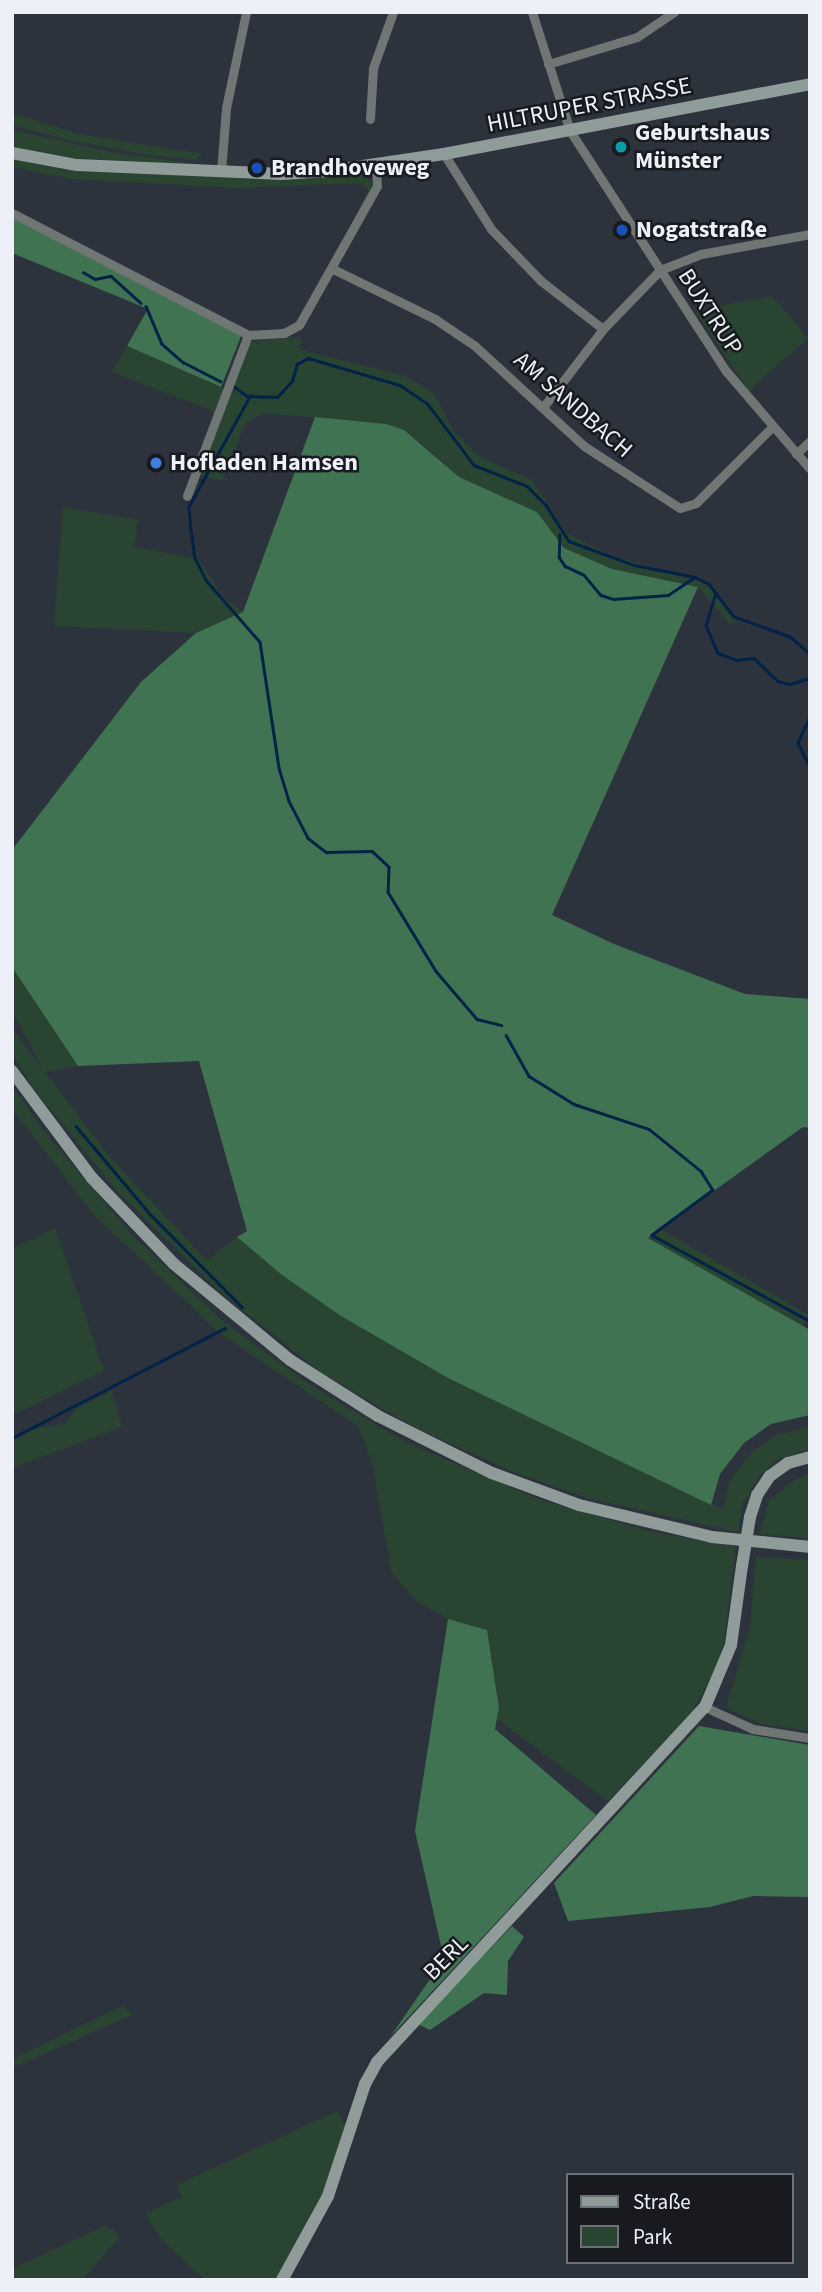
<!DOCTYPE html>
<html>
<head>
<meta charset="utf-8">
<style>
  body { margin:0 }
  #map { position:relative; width:822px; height:2292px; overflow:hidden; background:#2d333d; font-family:"Source Sans 3",sans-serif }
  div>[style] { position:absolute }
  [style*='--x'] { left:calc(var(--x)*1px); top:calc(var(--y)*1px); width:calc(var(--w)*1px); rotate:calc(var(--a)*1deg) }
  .green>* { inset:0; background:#294532; transform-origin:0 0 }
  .forest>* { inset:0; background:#3f7351 }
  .stream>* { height:2.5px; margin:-1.25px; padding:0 1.25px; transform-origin:1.25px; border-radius:1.25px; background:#022348 }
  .street>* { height:9px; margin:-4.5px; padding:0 4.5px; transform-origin:4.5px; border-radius:4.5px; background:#6f7674 }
  .secondary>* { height:12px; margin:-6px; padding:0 6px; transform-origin:6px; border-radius:6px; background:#909c99 }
  .secondary-bridge>* { height:12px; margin:-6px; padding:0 6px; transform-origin:6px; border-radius:6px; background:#909c99 }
  .dots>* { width:19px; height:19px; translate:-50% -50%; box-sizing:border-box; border:4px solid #181a1f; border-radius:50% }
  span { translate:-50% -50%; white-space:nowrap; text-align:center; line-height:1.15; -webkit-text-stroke:5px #181a1f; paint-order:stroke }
  .street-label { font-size:24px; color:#edf0f7 }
  .poi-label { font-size:24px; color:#edf0f7; font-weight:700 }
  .left { translate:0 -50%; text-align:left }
  .frame { position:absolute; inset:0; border:14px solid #edf0f7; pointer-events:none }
  .legend { position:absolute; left:566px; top:2173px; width:228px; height:91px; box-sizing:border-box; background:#181a1f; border:2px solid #6d7075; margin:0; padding:9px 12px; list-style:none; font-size:21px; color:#edf0f7 }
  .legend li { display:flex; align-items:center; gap:14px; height:35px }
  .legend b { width:35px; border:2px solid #6d7075 }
</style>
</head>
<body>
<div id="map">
  <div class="green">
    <div style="clip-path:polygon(12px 113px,78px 134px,202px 154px,195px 160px,148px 155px,68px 140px,12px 125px)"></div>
    <div style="clip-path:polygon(12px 130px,115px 153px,203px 165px,80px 161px,12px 148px)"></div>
    <div style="clip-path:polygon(12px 157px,363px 172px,374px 187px,359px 210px,368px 190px,359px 183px,237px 188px,72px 179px,12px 167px)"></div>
    <div style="clip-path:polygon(772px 296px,808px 338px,749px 391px,695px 311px)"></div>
    <div style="clip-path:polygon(301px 337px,300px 350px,403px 375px,434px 393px,453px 430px,480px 457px,532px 480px,567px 534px,612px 556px,709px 584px,736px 618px,731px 625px,698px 587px,612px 569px,564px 548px,537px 512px,459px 477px,420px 442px,386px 424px,263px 413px,245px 424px,222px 481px,201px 475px,216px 431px,213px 411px,112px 372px,127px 346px,226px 390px,249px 342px)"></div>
    <div style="clip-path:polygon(63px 507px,138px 520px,134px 547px,198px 559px,223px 597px,243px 612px,196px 633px,54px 626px)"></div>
    <div style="clip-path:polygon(12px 967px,78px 1066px,45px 1072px,109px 1156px,207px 1261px,237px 1237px,341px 1316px,448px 1378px,723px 1509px,730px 1480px,754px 1450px,776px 1435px,810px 1427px,810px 1449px,777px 1460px,761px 1474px,743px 1503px,738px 1532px,587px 1498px,514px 1472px,416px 1428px,322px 1373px,219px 1291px,117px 1191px,34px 1089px,12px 1054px,12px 1028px,44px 1071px,12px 1011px)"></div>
    <div style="clip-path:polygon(12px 1085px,43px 1130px,132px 1235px,225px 1323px,315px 1388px,407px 1443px,541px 1500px,653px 1532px,736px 1547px,724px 1643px,715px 1671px,691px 1713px,608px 1801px,497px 1719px,499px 1708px,487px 1630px,448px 1619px,417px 1601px,392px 1574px,372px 1462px,358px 1426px,221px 1334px,95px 1216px,12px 1109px)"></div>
    <div style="clip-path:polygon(55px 1228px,104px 1371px,12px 1415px,12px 1249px)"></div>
    <div style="left:660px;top:1229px;width:172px;height:16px;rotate:30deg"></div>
    <div style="clip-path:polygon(112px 1391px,122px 1427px,12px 1468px,12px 1442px,34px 1429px,65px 1424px,77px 1408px)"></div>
    <div style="clip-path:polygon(810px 1473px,810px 1538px,760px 1534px,769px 1501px,790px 1483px)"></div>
    <div style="clip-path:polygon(756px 1557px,810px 1560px,810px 1731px,762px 1724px,726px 1708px,750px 1627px)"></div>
    <div style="clip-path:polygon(123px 2006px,134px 2014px,12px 2068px,12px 2059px)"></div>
    <div style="clip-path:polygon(338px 2111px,346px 2127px,326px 2186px,277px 2280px,205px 2280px,163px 2241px,145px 2214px,182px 2197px,177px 2185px)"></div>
    <div style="clip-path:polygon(106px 2225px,120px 2237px,82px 2280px,12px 2280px,12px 2269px)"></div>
  </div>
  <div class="forest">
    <div style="clip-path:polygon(12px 218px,241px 336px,221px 387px,127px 346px,148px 309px,12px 253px)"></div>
    <div style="clip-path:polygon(315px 417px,386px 424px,404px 430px,459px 477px,537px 512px,564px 548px,612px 569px,698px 587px,552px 915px,614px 944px,745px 994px,810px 999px,810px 1128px,803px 1127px,648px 1238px,810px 1330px,810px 1415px,771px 1424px,744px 1443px,720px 1474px,711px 1505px,448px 1378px,341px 1316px,282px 1275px,237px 1237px,247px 1231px,199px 1061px,78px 1066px,12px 967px,12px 850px,141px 682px,196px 633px,243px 612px)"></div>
    <div style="clip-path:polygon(448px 1619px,487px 1630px,499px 1708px,495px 1729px,596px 1815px,390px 2037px,444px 1959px,415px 1831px)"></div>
    <div style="clip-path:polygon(699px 1726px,810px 1745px,810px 1897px,753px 1896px,710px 1907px,568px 1921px,554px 1883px)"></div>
    <div style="clip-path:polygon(512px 1926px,524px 1937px,508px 1961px,507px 1995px,484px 1993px,430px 2030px,418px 2024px)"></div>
  </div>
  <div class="stream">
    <div style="--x:83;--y:272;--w:14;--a:30"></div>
    <div style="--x:95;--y:279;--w:16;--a:-11"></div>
    <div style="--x:111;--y:276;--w:40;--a:42"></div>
    <div style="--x:146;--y:306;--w:41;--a:67.2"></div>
    <div style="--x:162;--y:344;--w:28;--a:41"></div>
    <div style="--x:183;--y:362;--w:42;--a:27.2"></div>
    <div style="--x:232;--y:385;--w:19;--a:36"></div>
    <div style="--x:247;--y:396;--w:30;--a:2"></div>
    <div style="--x:277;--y:397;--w:22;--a:-47"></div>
    <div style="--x:292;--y:381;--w:18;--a:-74"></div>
    <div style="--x:297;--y:364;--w:13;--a:-29"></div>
    <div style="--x:308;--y:358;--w:96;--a:16.4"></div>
    <div style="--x:400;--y:385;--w:32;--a:34"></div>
    <div style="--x:427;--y:403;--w:78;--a:52.8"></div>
    <div style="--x:474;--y:465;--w:57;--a:21.6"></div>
    <div style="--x:527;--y:486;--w:27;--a:45"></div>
    <div style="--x:546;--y:505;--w:43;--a:57.4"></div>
    <div style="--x:569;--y:541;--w:69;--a:20.3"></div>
    <div style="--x:634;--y:565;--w:62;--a:11.1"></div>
    <div style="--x:695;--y:577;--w:16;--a:27"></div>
    <div style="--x:709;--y:584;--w:40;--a:53"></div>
    <div style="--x:733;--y:616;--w:62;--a:19.9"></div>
    <div style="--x:791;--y:637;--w:25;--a:42"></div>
    <div style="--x:251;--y:395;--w:128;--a:119"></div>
    <div style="--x:189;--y:507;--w:23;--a:85"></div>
    <div style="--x:191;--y:530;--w:28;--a:82"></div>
    <div style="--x:195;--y:558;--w:25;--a:63"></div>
    <div style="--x:206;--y:580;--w:82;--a:48.9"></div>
    <div style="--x:260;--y:642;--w:127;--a:81.4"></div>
    <div style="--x:279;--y:768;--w:34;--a:73"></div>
    <div style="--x:289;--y:801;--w:42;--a:62.8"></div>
    <div style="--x:308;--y:838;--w:23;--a:38"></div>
    <div style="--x:326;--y:852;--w:46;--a:-1.2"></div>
    <div style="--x:372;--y:851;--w:23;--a:43"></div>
    <div style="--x:389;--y:867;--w:25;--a:92"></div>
    <div style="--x:388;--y:892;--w:92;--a:58.7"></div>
    <div style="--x:436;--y:971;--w:63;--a:49.5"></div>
    <div style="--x:477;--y:1019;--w:25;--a:14"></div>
    <div style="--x:560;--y:534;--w:23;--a:92"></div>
    <div style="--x:559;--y:557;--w:11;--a:56"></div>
    <div style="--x:565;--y:566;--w:21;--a:25"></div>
    <div style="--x:584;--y:575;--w:26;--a:50"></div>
    <div style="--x:601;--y:595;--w:13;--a:18"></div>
    <div style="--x:613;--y:599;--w:55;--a:-4.2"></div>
    <div style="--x:668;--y:595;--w:32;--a:-34"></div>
    <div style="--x:716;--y:593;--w:34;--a:107"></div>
    <div style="--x:706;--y:625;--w:30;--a:67"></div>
    <div style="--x:718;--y:653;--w:19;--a:21"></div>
    <div style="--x:736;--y:660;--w:18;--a:-6"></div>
    <div style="--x:754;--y:658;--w:33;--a:44"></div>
    <div style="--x:778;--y:681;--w:12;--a:14"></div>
    <div style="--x:790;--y:684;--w:21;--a:-17"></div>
    <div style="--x:810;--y:717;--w:29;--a:115"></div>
    <div style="--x:798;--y:743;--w:27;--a:63"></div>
    <div style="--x:506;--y:1035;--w:47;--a:60.7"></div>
    <div style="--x:529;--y:1076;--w:53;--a:31.9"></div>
    <div style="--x:574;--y:1104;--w:79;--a:18.4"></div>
    <div style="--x:649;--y:1129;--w:67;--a:38.9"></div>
    <div style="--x:701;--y:1171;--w:22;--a:58"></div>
    <div style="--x:713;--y:1190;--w:76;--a:143.6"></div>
    <div style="--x:652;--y:1235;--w:180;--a:28.6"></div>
    <div style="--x:76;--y:1126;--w:115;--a:49.9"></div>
    <div style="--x:150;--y:1214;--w:131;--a:45.3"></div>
    <div style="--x:12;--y:1438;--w:240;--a:-27.3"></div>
  </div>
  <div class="street">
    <div style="--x:532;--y:12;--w:125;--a:72.3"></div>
    <div style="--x:570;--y:131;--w:286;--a:57"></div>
    <div style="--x:726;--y:371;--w:129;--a:49.4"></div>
    <div style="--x:548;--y:64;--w:93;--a:-16.9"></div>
    <div style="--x:637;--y:37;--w:45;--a:-34"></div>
    <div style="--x:370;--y:119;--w:51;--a:-86.6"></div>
    <div style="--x:373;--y:68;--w:59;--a:-70.3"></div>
    <div style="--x:444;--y:154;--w:89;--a:57.9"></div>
    <div style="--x:491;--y:229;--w:72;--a:46.1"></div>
    <div style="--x:541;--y:281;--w:78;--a:37.7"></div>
    <div style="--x:221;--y:172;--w:64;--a:-85.5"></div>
    <div style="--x:226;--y:108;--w:98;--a:-78.2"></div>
    <div style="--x:12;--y:213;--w:266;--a:27.3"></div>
    <div style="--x:248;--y:335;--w:172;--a:110.8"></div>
    <div style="--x:333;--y:269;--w:114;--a:26.1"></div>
    <div style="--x:435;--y:319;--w:48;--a:34"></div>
    <div style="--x:475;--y:346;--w:148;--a:42.5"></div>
    <div style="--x:584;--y:446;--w:114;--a:32.9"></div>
    <div style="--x:680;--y:508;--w:17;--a:-17"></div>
    <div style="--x:696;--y:503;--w:107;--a:-45"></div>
    <div style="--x:248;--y:335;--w:36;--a:-3"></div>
    <div style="--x:284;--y:333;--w:17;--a:-28"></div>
    <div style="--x:299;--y:325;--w:159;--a:-60.7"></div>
    <div style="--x:377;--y:186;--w:21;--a:-93"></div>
    <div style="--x:544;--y:406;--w:97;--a:-52.5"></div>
    <div style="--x:603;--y:329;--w:82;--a:-46"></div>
    <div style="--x:660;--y:270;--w:44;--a:-21.3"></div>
    <div style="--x:701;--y:254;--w:111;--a:-10.4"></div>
    <div style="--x:796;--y:454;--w:19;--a:-43"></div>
    <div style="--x:705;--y:1707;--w:53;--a:24.6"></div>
    <div style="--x:753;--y:1729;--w:58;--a:9"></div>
  </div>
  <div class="secondary">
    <div style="--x:12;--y:153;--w:66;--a:10.5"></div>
    <div style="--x:77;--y:165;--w:205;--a:2.5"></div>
    <div style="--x:282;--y:174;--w:47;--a:-3.7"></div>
    <div style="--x:329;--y:171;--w:116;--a:-8.4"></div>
    <div style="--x:444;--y:154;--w:373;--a:-10.8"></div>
    <div style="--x:12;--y:1071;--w:134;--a:53.2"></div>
    <div style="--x:92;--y:1178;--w:119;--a:46.4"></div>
    <div style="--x:174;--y:1264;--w:151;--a:39.6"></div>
    <div style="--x:290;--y:1360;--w:104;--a:32.5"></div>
    <div style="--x:378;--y:1416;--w:127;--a:26.6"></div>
    <div style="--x:492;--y:1473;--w:93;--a:20.2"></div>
    <div style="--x:579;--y:1505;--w:137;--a:13.5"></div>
    <div style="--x:712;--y:1537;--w:99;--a:5.8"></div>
    <div style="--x:750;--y:1517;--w:23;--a:-72"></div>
    <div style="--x:757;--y:1495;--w:23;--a:-56"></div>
    <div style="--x:770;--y:1476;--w:22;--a:-36"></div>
    <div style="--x:788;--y:1463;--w:23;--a:-15"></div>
    <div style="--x:282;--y:2280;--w:96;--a:-61.3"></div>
    <div style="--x:328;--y:2196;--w:118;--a:-71.7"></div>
    <div style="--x:365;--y:2084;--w:25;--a:-61"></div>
    <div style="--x:377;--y:2062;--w:483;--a:-47.3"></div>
    <div style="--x:705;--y:1707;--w:67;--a:-67.2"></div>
    <div style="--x:731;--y:1645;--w:80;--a:-82.1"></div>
  </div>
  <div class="secondary-bridge">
    <div style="--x:742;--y:1566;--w:50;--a:-80.7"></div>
  </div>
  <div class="dots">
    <div style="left:621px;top:147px;background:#0f9aa8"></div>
    <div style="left:257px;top:168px;background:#1a4fb4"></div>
    <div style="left:622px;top:230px;background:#1a4fb4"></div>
    <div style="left:156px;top:463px;background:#3f7fe0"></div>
  </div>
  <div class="street-label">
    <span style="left:589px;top:105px;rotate:-11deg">HILTRUPER STRASSE</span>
    <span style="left:710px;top:312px;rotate:57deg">BUXTRUP</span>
    <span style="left:573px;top:405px;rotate:41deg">AM SANDBACH</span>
    <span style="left:446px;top:1958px;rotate:-45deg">BERL</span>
  </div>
  <div class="poi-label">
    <span class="left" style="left:635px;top:147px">Geburtshaus<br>Münster</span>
    <span class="left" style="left:271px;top:168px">Brandhoveweg</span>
    <span class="left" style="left:636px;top:230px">Nogatstraße</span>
    <span class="left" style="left:170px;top:463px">Hofladen Hamsen</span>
  </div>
  <div class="frame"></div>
  <ul class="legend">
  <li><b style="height:9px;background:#909c99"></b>Straße</li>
  <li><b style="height:19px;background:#294532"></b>Park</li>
  </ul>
</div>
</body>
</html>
